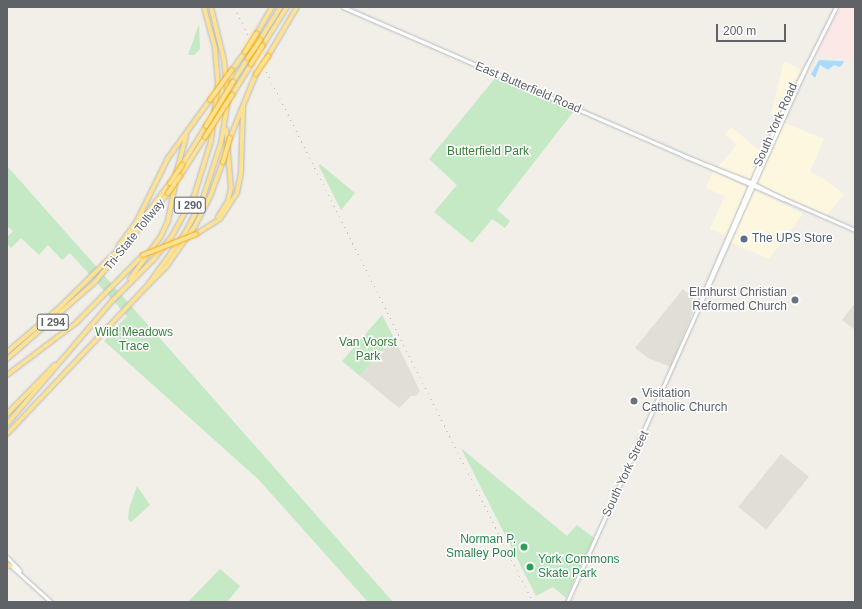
<!DOCTYPE html>
<html>
<head>
<meta charset="utf-8">
<style>
  body { margin:0 }
  #map { position:relative; width:862px; height:609px; overflow:hidden; background:#f1efe8; font-family:Helvetica,sans-serif }
  div>[style] { position:absolute }
  [style*='--x'] { left:calc(var(--x)*1px); top:calc(var(--y)*1px); width:calc(var(--w)*1px); rotate:calc(var(--a)*1deg) }
  .commercial>* { inset:0; background:#fef7e0 }
  .education>* { inset:0; background:#e1ded6; transform-origin:0 0 }
  .medical>* { inset:0; background:#fce8e6 }
  .green>* { inset:0; background:#c5e8c5 }
  .water>* { inset:0; background:#aadaff }
  .roads { filter:drop-shadow(0 0 1px #b6babf) drop-shadow(0 0 1px #b6babf) }
  .secondary>* { height:3px; margin:-1.5px; padding:0 1.5px; transform-origin:1.5px; border-radius:1.5px; background:#fff }
  .highway>* { height:4px; margin:-2px; padding:0 2px; transform-origin:2px; border-radius:2px; background:#fde293 }
  .rail>* { height:1px; margin-top:-0.5px; transform-origin:0; background:repeating-linear-gradient(90deg,#b6b7b8 0 1px,transparent 0 6px) }
  .bridges { filter:drop-shadow(0 0 1px #f9ab00) drop-shadow(0 0 1px #f9ab00) }
  .highway-bridge>* { height:4px; margin:-2px; padding:0 2px; transform-origin:2px; border-radius:2px; background:#fde293 }
  .dots>* { width:11px; height:11px; translate:-50% -50%; box-sizing:border-box; border:2px solid #fff; border-radius:50% }
  span { translate:-50% -50%; white-space:nowrap; text-align:center; line-height:1.15; -webkit-text-stroke:3px #fff; paint-order:stroke }
  .shield-label span { padding:1px 3px; background:#fff; border:1px solid; border-radius:3px; -webkit-text-stroke-width:0 }
  .shield-label { font-size:11px; color:#5f6368; font-weight:700 }
  .street-label { font-size:12px; color:#5f6368 }
  .park-label { font-size:12px; color:#348238 }
  .service-label { font-size:12px; color:#4e5e75 }
  .left { translate:0 -50%; text-align:left }
  .worship-label { font-size:12px; color:#5b616d }
  .right { translate:-100% -50%; text-align:right }
  .leisure-label { font-size:12px; color:#27864d }
  .frame { position:absolute; inset:0; border:8px solid #5f6368; pointer-events:none }
  .scale { position:absolute; left:716px; top:24px; width:70px; height:18px; box-sizing:border-box; border:2px solid #5f6368; border-top:0; padding-left:5px; font-size:12px; line-height:14px; white-space:nowrap; color:#5f6368; -webkit-text-stroke:3px #fff; paint-order:stroke }
</style>
</head>
<body>
<div id="map">
  <div class="commercial">
    <div style="clip-path:polygon(784px 61px,801px 70px,779px 117px,771px 114px)"></div>
    <div style="clip-path:polygon(782px 122px,824px 139px,810px 172px,821px 177px,844px 194px,827px 215px,756px 183px)"></div>
    <div style="clip-path:polygon(731px 127px,762px 153px,750px 180px,718px 167px,737px 145px,725px 134px)"></div>
    <div style="clip-path:polygon(713px 172px,747px 187px,726px 236px,710px 229px,725px 196px,706px 188px)"></div>
    <div style="clip-path:polygon(753px 190px,803px 214px,769px 259px,730px 242px)"></div>
  </div>
  <div class="education">
    <div style="clip-path:polygon(683px 289px,697px 301px,671px 367px,648px 358px,635px 348px)"></div>
    <div style="clip-path:polygon(855px 303px,855px 330px,842px 320px)"></div>
    <div style="clip-path:polygon(394px 338px,420px 391px,416px 396px,411px 396px,399px 408px,360px 376px)"></div>
    <div style="left:781px;top:454px;width:36px;height:68px;rotate:39deg"></div>
  </div>
  <div class="medical">
    <div style="clip-path:polygon(840px 7px,855px 7px,855px 61px,816px 54px)"></div>
  </div>
  <div class="green">
    <div style="clip-path:polygon(199px 24px,200px 49px,194px 55px,188px 55px)"></div>
    <div style="clip-path:polygon(496px 77px,574px 111px,497px 210px,510px 221px,505px 228px,492px 219px,472px 243px,434px 212px,457px 185px,429px 159px)"></div>
    <div style="clip-path:polygon(320px 164px,355px 193px,341px 210px,319px 166px)"></div>
    <div style="clip-path:polygon(7px 166px,204px 388px,393px 602px,368px 602px,259px 480px,104px 341px,127px 316px,70px 253px,62px 260px,48px 245px,39px 255px,21px 238px,11px 248px,7px 244px,7px 237px,13px 231px,7px 226px)"></div>
    <div style="clip-path:polygon(382px 315px,394px 338px,360px 376px,342px 361px)"></div>
    <div style="clip-path:polygon(461px 448px,567px 536px,577px 525px,594px 538px,566px 598px,553px 587px,536px 596px)"></div>
    <div style="clip-path:polygon(137px 486px,150px 505px,131px 522px,128px 519px,129px 509px)"></div>
    <div style="clip-path:polygon(220px 569px,240px 586px,227px 602px,188px 602px)"></div>
  </div>
  <div class="water">
    <div style="clip-path:polygon(819px 60px,843px 61px,844px 62px,840px 67px,834px 65px,828px 70px,820px 65px,815px 78px,811px 74px)"></div>
  </div>
  <div class="roads">
    <div class="secondary">
      <div style="--x:343;--y:7;--w:558;--a:23.54"></div>
      <div style="--x:684;--y:156;--w:69;--a:21.3"></div>
      <div style="--x:748;--y:181;--w:39;--a:27"></div>
      <div style="--x:701;--y:299;--w:197;--a:-66.7"></div>
      <div style="--x:779;--y:118;--w:58;--a:-62.1"></div>
      <div style="--x:7;--y:557;--w:19;--a:47"></div>
      <div style="--x:10;--y:565;--w:55;--a:42.1"></div>
      <div style="--x:567;--y:602;--w:586;--a:-65.93"></div>
      <div style="--x:806;--y:67;--w:67;--a:-63.4"></div>
    </div>
    <div class="highway">
      <div style="--x:257;--y:33;--w:30;--a:-60"></div>
      <div style="--x:260;--y:40;--w:39;--a:-58"></div>
      <div style="--x:263;--y:45;--w:45;--a:-57.7"></div>
      <div style="--x:268;--y:56;--w:57;--a:-59.4"></div>
      <div style="--x:232;--y:70;--w:22;--a:-54"></div>
      <div style="--x:233;--y:82;--w:28;--a:-58"></div>
      <div style="--x:232;--y:95;--w:36;--a:-58"></div>
      <div style="--x:230;--y:138;--w:69;--a:-67.9"></div>
      <div style="--x:182;--y:165;--w:46;--a:-58.4"></div>
      <div style="--x:176;--y:174;--w:39;--a:-75"></div>
      <div style="--x:180;--y:176;--w:46;--a:-57.3"></div>
      <div style="--x:218;--y:217;--w:19;--a:-58"></div>
      <div style="--x:228;--y:201;--w:13;--a:-77"></div>
      <div style="--x:231;--y:188;--w:59;--a:-94.8"></div>
      <div style="--x:196;--y:234;--w:28;--a:-32"></div>
      <div style="--x:220;--y:219;--w:31;--a:-57"></div>
      <div style="--x:237;--y:193;--w:21;--a:-79"></div>
      <div style="--x:241;--y:172;--w:65;--a:-88.2"></div>
      <div style="--x:118;--y:247;--w:32;--a:-54"></div>
      <div style="--x:137;--y:221;--w:70;--a:-63.8"></div>
      <div style="--x:168;--y:158;--w:72;--a:-54.1"></div>
      <div style="--x:130;--y:279;--w:53;--a:-54.2"></div>
      <div style="--x:161;--y:236;--w:17;--a:-65"></div>
      <div style="--x:168;--y:221;--w:38;--a:-79"></div>
      <div style="--x:148;--y:285;--w:25;--a:-45"></div>
      <div style="--x:166;--y:267;--w:50;--a:-54.7"></div>
      <div style="--x:195;--y:226;--w:33;--a:-63"></div>
      <div style="--x:210;--y:197;--w:37;--a:-70"></div>
      <div style="--x:7;--y:352;--w:68;--a:-40.2"></div>
      <div style="--x:59;--y:308;--w:91;--a:-44.6"></div>
      <div style="--x:124;--y:244;--w:76;--a:-53"></div>
      <div style="--x:7;--y:359;--w:117;--a:-41.2"></div>
      <div style="--x:95;--y:282;--w:115;--a:-50.6"></div>
      <div style="--x:7;--y:375;--w:86;--a:-37"></div>
      <div style="--x:76;--y:323;--w:95;--a:-45.4"></div>
      <div style="--x:7;--y:414;--w:69;--a:-45.6"></div>
      <div style="--x:7;--y:424;--w:162;--a:-49.5"></div>
      <div style="--x:112;--y:301;--w:59;--a:-45"></div>
      <div style="--x:154;--y:259;--w:29;--a:-52"></div>
      <div style="--x:172;--y:236;--w:46;--a:-61.2"></div>
      <div style="--x:194;--y:196;--w:58;--a:-72.8"></div>
      <div style="--x:211;--y:141;--w:58;--a:-83.1"></div>
      <div style="--x:218;--y:83;--w:35;--a:-95"></div>
      <div style="--x:215;--y:48;--w:42;--a:-105"></div>
      <div style="--x:7;--y:434;--w:205;--a:-46.6"></div>
      <div style="--x:148;--y:285;--w:64;--a:-54.6"></div>
      <div style="--x:185;--y:233;--w:36;--a:-62"></div>
      <div style="--x:202;--y:201;--w:61;--a:-71.9"></div>
      <div style="--x:221;--y:143;--w:44;--a:-80.8"></div>
      <div style="--x:228;--y:100;--w:40;--a:-95.7"></div>
      <div style="--x:224;--y:60;--w:55;--a:-103.8"></div>
      <div style="--x:7;--y:564;--w:4;--a:34"></div>
    </div>
  </div>
  <div class="rail">
    <div style="--x:234;--y:7;--w:666;--a:63.32"></div>
  </div>
  <div class="bridges">
    <div class="highway-bridge">
      <div style="--x:245;--y:52;--w:22;--a:-58"></div>
      <div style="--x:248;--y:58;--w:22;--a:-56"></div>
      <div style="--x:251;--y:64;--w:22;--a:-58"></div>
      <div style="--x:256;--y:74;--w:22;--a:-56"></div>
      <div style="--x:210;--y:100;--w:37;--a:-54"></div>
      <div style="--x:206;--y:126;--w:52;--a:-58.5"></div>
      <div style="--x:205;--y:137;--w:50;--a:-57.3"></div>
      <div style="--x:223;--y:162;--w:25;--a:-74"></div>
      <div style="--x:170;--y:183;--w:22;--a:-56"></div>
      <div style="--x:168;--y:193;--w:21;--a:-55"></div>
      <div style="--x:143;--y:255;--w:57;--a:-21.6"></div>
    </div>
  </div>
  <div class="dots">
    <div style="left:744px;top:239px;background:#5c6f8a"></div>
    <div style="left:795px;top:300px;background:#6b7280"></div>
    <div style="left:634px;top:401px;background:#6b7280"></div>
    <div style="left:524px;top:547px;background:#2e9e5b"></div>
    <div style="left:530px;top:567px;background:#2e9e5b"></div>
  </div>
  <div class="shield-label">
    <span style="left:190px;top:205px">I 290</span>
    <span style="left:53px;top:322px">I 294</span>
  </div>
  <div class="street-label">
    <span style="left:528px;top:88px;rotate:23deg">East Butterfield Road</span>
    <span style="left:776px;top:125px;rotate:-66deg">South York Road</span>
    <span style="left:135px;top:235px;rotate:-51deg">Tri-State Tollway</span>
    <span style="left:626px;top:474px;rotate:-65deg">South York Street</span>
  </div>
  <div class="park-label">
    <span style="left:488px;top:152px">Butterfield Park</span>
    <span style="left:134px;top:340px">Wild Meadows<br>Trace</span>
    <span style="left:368px;top:350px">Van Voorst<br>Park</span>
  </div>
  <div class="service-label">
    <span class="left" style="left:752px;top:239px">The UPS Store</span>
  </div>
  <div class="worship-label">
    <span class="right" style="left:787px;top:300px">Elmhurst Christian<br>Reformed Church</span>
    <span class="left" style="left:642px;top:401px">Visitation<br>Catholic Church</span>
  </div>
  <div class="leisure-label">
    <span class="right" style="left:516px;top:547px">Norman P.<br>Smalley Pool</span>
    <span class="left" style="left:538px;top:567px">York Commons<br>Skate Park</span>
  </div>
  <div class="frame"></div>
  <div class="scale">200 m</div>
</div>
</body>
</html>
